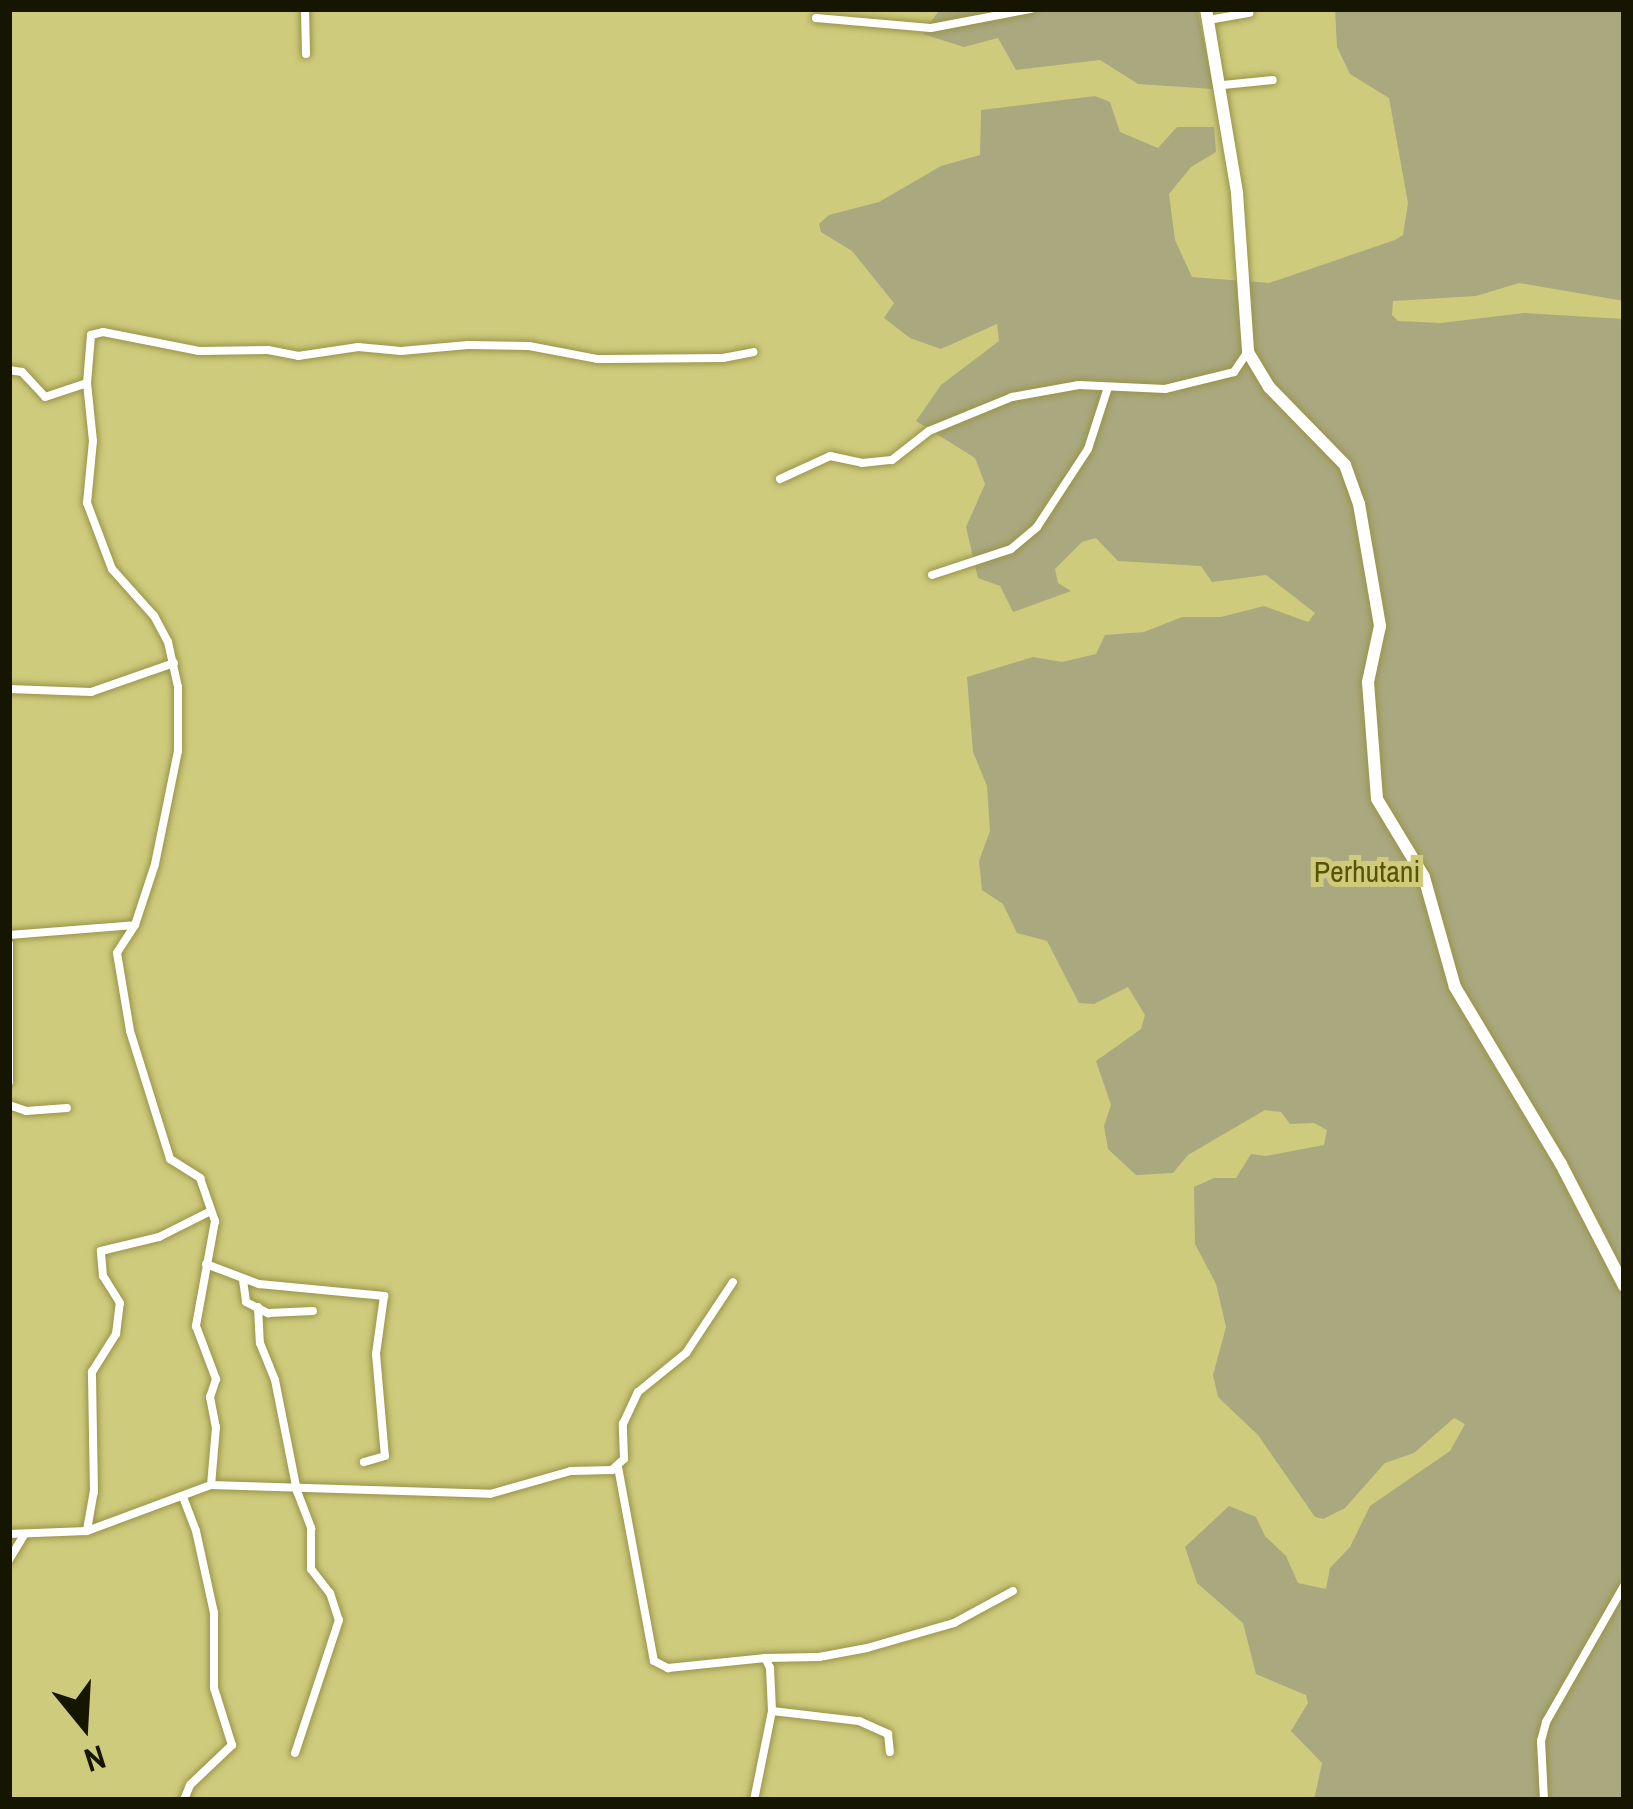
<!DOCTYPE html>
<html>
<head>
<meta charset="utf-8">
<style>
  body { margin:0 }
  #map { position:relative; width:1633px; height:1809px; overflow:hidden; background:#cfcb7d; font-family:"Archivo Narrow",sans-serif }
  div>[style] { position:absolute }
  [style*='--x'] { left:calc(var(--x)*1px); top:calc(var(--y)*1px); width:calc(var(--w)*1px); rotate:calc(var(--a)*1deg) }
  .green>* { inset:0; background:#aaa87f }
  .roads { filter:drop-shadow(0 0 3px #989447) drop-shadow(0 0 3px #989447) }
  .street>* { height:8px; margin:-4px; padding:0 4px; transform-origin:4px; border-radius:4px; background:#fff }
  .secondary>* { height:12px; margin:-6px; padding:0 6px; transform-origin:6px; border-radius:6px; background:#fff }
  span { translate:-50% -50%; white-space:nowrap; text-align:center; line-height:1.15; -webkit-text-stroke:10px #cfcb7d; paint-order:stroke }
  .park-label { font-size:30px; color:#595404 }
  .frame { position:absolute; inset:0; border:12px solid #161500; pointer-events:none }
  .north { position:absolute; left:24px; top:1665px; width:120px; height:120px; -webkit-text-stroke:9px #cfcb7d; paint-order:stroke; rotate:162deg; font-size:33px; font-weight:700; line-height:48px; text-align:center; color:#161500 }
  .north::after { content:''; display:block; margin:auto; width:42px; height:54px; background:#161500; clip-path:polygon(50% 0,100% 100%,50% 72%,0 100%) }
</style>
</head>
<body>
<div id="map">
  <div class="green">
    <div style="clip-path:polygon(940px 9px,1197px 9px,1214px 89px,1138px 84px,1100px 60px,1016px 70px,998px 38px,964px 47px,923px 34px)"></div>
    <div style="clip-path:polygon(1335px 9px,1624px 9px,1624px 301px,1519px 283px,1476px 296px,1393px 301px,1392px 315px,1398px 321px,1441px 323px,1524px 313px,1624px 319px,1624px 1800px,1314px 1800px,1322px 1763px,1291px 1731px,1308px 1703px,1306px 1695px,1256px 1674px,1243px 1623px,1197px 1583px,1185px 1547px,1229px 1506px,1256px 1517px,1265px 1536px,1286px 1556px,1298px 1583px,1326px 1589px,1330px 1568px,1350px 1547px,1370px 1506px,1450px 1451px,1465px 1424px,1454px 1418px,1414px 1453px,1385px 1463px,1345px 1508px,1323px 1519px,1315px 1517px,1258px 1435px,1218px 1397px,1213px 1375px,1226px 1327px,1216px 1284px,1195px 1244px,1194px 1187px,1214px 1178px,1236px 1178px,1251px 1154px,1266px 1156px,1324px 1145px,1327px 1130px,1314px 1123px,1290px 1124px,1281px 1112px,1265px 1110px,1188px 1155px,1173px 1173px,1136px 1175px,1108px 1149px,1104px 1126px,1111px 1105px,1096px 1061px,1141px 1029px,1145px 1015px,1128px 987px,1094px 1004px,1079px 1003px,1047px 941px,1017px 933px,1003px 904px,982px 890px,979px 861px,990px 831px,987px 786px,973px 752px,967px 677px,1033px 657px,1062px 662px,1096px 654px,1105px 635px,1144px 632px,1182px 617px,1221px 617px,1264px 606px,1308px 622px,1315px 613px,1266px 575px,1212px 582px,1201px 566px,1118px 561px,1096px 538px,1082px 542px,1055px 569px,1058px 583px,1071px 591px,1013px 612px,1000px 586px,978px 578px,966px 527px,985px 484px,975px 458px,916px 421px,941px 385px,999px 341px,997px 324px,941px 349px,910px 338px,884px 318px,894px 303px,852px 251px,821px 232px,819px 224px,829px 215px,879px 202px,941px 166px,980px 155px,981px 110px,1095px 96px,1110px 102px,1120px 132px,1158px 148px,1177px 127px,1214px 127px,1216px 152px,1191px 167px,1169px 194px,1175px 240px,1192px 277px,1269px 283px,1395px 240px,1403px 235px,1408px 203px,1389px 98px,1350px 74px,1337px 47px)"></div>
  </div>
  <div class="roads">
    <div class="street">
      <div style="--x:305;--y:9;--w:45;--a:88.7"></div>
      <div style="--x:816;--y:18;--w:115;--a:5"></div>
      <div style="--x:931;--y:28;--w:102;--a:-10.8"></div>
      <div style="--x:1208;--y:20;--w:42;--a:-9.7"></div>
      <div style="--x:1223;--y:85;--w:50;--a:-5.7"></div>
      <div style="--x:9;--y:370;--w:13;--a:9"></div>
      <div style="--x:22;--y:372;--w:34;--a:47"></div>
      <div style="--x:45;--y:397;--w:44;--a:-18.4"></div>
      <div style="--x:780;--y:479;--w:55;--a:-24.7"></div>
      <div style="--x:830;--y:456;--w:33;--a:12"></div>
      <div style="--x:862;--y:463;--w:30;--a:-6"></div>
      <div style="--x:892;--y:460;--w:47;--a:-38.1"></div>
      <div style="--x:929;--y:431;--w:90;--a:-22.3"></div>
      <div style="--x:1012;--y:397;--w:68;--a:-10.2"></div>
      <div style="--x:1079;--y:385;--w:86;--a:2.7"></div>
      <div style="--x:1165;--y:389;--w:71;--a:-13.8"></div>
      <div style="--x:1234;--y:372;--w:23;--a:-56"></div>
      <div style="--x:932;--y:575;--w:83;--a:-18.2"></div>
      <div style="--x:1011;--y:549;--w:34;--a:-40"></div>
      <div style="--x:1037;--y:527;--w:93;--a:-56.8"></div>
      <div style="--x:1088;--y:449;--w:65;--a:-72.1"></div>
      <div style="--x:9;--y:689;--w:82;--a:2.1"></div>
      <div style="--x:91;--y:692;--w:88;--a:-19.3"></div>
      <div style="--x:135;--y:925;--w:33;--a:123"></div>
      <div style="--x:117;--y:953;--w:79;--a:80.5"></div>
      <div style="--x:130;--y:1031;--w:134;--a:72.6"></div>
      <div style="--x:170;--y:1159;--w:36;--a:32"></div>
      <div style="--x:200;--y:1178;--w:46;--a:70.8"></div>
      <div style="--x:215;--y:1221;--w:107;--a:100.3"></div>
      <div style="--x:196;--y:1326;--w:57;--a:69.3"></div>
      <div style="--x:216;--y:1379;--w:19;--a:108"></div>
      <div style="--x:210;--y:1397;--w:31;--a:79"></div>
      <div style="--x:216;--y:1427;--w:58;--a:94.9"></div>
      <div style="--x:9;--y:935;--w:126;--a:-4.5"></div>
      <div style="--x:135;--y:925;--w:64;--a:-71.8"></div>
      <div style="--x:155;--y:864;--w:115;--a:-78.5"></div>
      <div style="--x:178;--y:751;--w:64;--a:-90"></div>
      <div style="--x:178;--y:687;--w:46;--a:-102.5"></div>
      <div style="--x:168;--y:642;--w:30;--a:-118"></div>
      <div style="--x:154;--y:616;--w:63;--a:-131.8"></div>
      <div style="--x:112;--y:569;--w:71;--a:-110.7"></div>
      <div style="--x:87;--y:503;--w:62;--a:-84.5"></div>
      <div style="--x:93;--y:441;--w:58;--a:-95.9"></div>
      <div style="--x:87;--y:383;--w:48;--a:-85.2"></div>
      <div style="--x:91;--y:335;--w:12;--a:-14"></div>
      <div style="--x:103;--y:332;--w:98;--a:11.2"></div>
      <div style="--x:199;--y:351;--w:69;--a:-0.8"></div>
      <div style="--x:268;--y:350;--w:31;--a:11"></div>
      <div style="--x:298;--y:356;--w:61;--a:-8.5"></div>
      <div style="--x:358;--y:347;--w:43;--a:5.3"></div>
      <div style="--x:401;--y:351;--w:67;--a:-5.1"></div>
      <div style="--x:468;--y:345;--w:61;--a:0.9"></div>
      <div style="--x:529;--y:346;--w:69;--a:10.8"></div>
      <div style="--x:597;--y:359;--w:126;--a:-0.5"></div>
      <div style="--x:723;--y:358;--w:31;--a:-11"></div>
      <div style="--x:9;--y:944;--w:138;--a:90"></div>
      <div style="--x:9;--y:1105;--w:18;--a:19"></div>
      <div style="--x:26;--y:1111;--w:41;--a:-4.2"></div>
      <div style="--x:206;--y:1264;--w:57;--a:20.7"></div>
      <div style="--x:259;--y:1284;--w:126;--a:5.5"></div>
      <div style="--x:384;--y:1296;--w:59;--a:97.9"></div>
      <div style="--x:376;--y:1354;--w:102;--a:85"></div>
      <div style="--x:385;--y:1456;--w:22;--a:164"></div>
      <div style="--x:243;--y:1280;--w:22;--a:82"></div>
      <div style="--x:246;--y:1302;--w:25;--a:27"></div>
      <div style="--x:268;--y:1313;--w:45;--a:-2.5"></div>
      <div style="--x:258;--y:1307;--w:36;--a:87"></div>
      <div style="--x:260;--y:1343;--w:40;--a:68"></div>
      <div style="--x:275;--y:1380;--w:113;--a:78.8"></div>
      <div style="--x:297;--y:1491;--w:40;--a:69"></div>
      <div style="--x:311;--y:1528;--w:41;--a:90"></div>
      <div style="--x:311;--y:1569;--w:31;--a:52"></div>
      <div style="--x:330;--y:1593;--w:28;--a:72"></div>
      <div style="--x:339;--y:1620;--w:140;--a:108.3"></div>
      <div style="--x:618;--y:1467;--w:197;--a:79.5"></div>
      <div style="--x:654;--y:1661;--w:16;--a:27"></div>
      <div style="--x:668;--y:1668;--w:98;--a:-5.9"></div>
      <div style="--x:765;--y:1658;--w:11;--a:63"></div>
      <div style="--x:770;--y:1668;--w:43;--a:87.3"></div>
      <div style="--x:772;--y:1711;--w:91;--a:101.4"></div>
      <div style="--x:183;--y:1497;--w:36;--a:69"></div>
      <div style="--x:196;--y:1531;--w:84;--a:77.6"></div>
      <div style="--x:214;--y:1613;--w:75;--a:90"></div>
      <div style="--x:214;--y:1688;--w:60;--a:72.5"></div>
      <div style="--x:232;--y:1745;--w:58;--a:136.4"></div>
      <div style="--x:190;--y:1785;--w:16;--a:112"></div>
      <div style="--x:87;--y:1530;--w:39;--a:-80"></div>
      <div style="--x:94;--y:1492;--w:120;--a:-91"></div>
      <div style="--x:92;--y:1372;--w:45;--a:-57.7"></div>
      <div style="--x:116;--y:1334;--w:31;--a:-83"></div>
      <div style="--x:120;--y:1303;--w:32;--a:-122"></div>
      <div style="--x:103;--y:1276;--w:25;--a:-95"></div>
      <div style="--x:101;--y:1251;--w:60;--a:-13.6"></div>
      <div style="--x:159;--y:1237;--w:58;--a:-26.6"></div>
      <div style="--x:9;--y:1534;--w:78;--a:-2.2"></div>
      <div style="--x:87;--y:1531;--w:132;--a:-20.4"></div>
      <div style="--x:211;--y:1485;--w:279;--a:1.8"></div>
      <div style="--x:490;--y:1494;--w:84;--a:-15.9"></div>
      <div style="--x:571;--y:1471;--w:41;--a:-1.4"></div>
      <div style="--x:612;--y:1470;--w:16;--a:-43"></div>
      <div style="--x:624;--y:1459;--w:35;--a:-92"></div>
      <div style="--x:623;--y:1424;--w:35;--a:-65"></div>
      <div style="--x:638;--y:1392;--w:62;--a:-39.1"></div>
      <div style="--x:686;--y:1353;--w:85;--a:-56.5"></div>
      <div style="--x:9;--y:1560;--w:29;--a:-59"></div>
      <div style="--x:765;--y:1658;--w:54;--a:-1.1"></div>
      <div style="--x:819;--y:1657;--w:49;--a:-10.6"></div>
      <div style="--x:867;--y:1648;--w:91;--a:-16"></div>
      <div style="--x:954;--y:1623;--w:67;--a:-28.5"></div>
      <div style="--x:772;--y:1711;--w:88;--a:6.6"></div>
      <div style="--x:859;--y:1721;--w:32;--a:24"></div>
      <div style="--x:888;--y:1734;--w:18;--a:84"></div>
      <div style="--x:1544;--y:1800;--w:59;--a:-92.9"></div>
      <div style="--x:1541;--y:1741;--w:20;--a:-75"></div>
      <div style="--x:1546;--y:1722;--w:157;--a:-60.2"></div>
    </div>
    <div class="secondary">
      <div style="--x:1206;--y:9;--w:187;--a:80.4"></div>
      <div style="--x:1237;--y:193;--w:159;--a:86"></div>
      <div style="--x:1248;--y:352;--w:41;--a:59"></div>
      <div style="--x:1269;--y:387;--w:109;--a:45.7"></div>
      <div style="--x:1345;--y:465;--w:41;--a:70.3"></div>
      <div style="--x:1359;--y:504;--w:124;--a:80.2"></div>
      <div style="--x:1380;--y:626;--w:57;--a:102.1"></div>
      <div style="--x:1368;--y:682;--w:117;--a:85.6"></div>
      <div style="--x:1377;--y:799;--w:91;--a:58.9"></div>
      <div style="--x:1424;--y:877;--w:114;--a:74.3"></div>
      <div style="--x:1455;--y:987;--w:206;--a:59.1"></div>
      <div style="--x:1561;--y:1164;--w:137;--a:62.7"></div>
    </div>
  </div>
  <div class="park-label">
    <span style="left:1367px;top:871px">Perhutani</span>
  </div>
  <div class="frame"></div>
  <div class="north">N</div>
</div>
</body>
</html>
